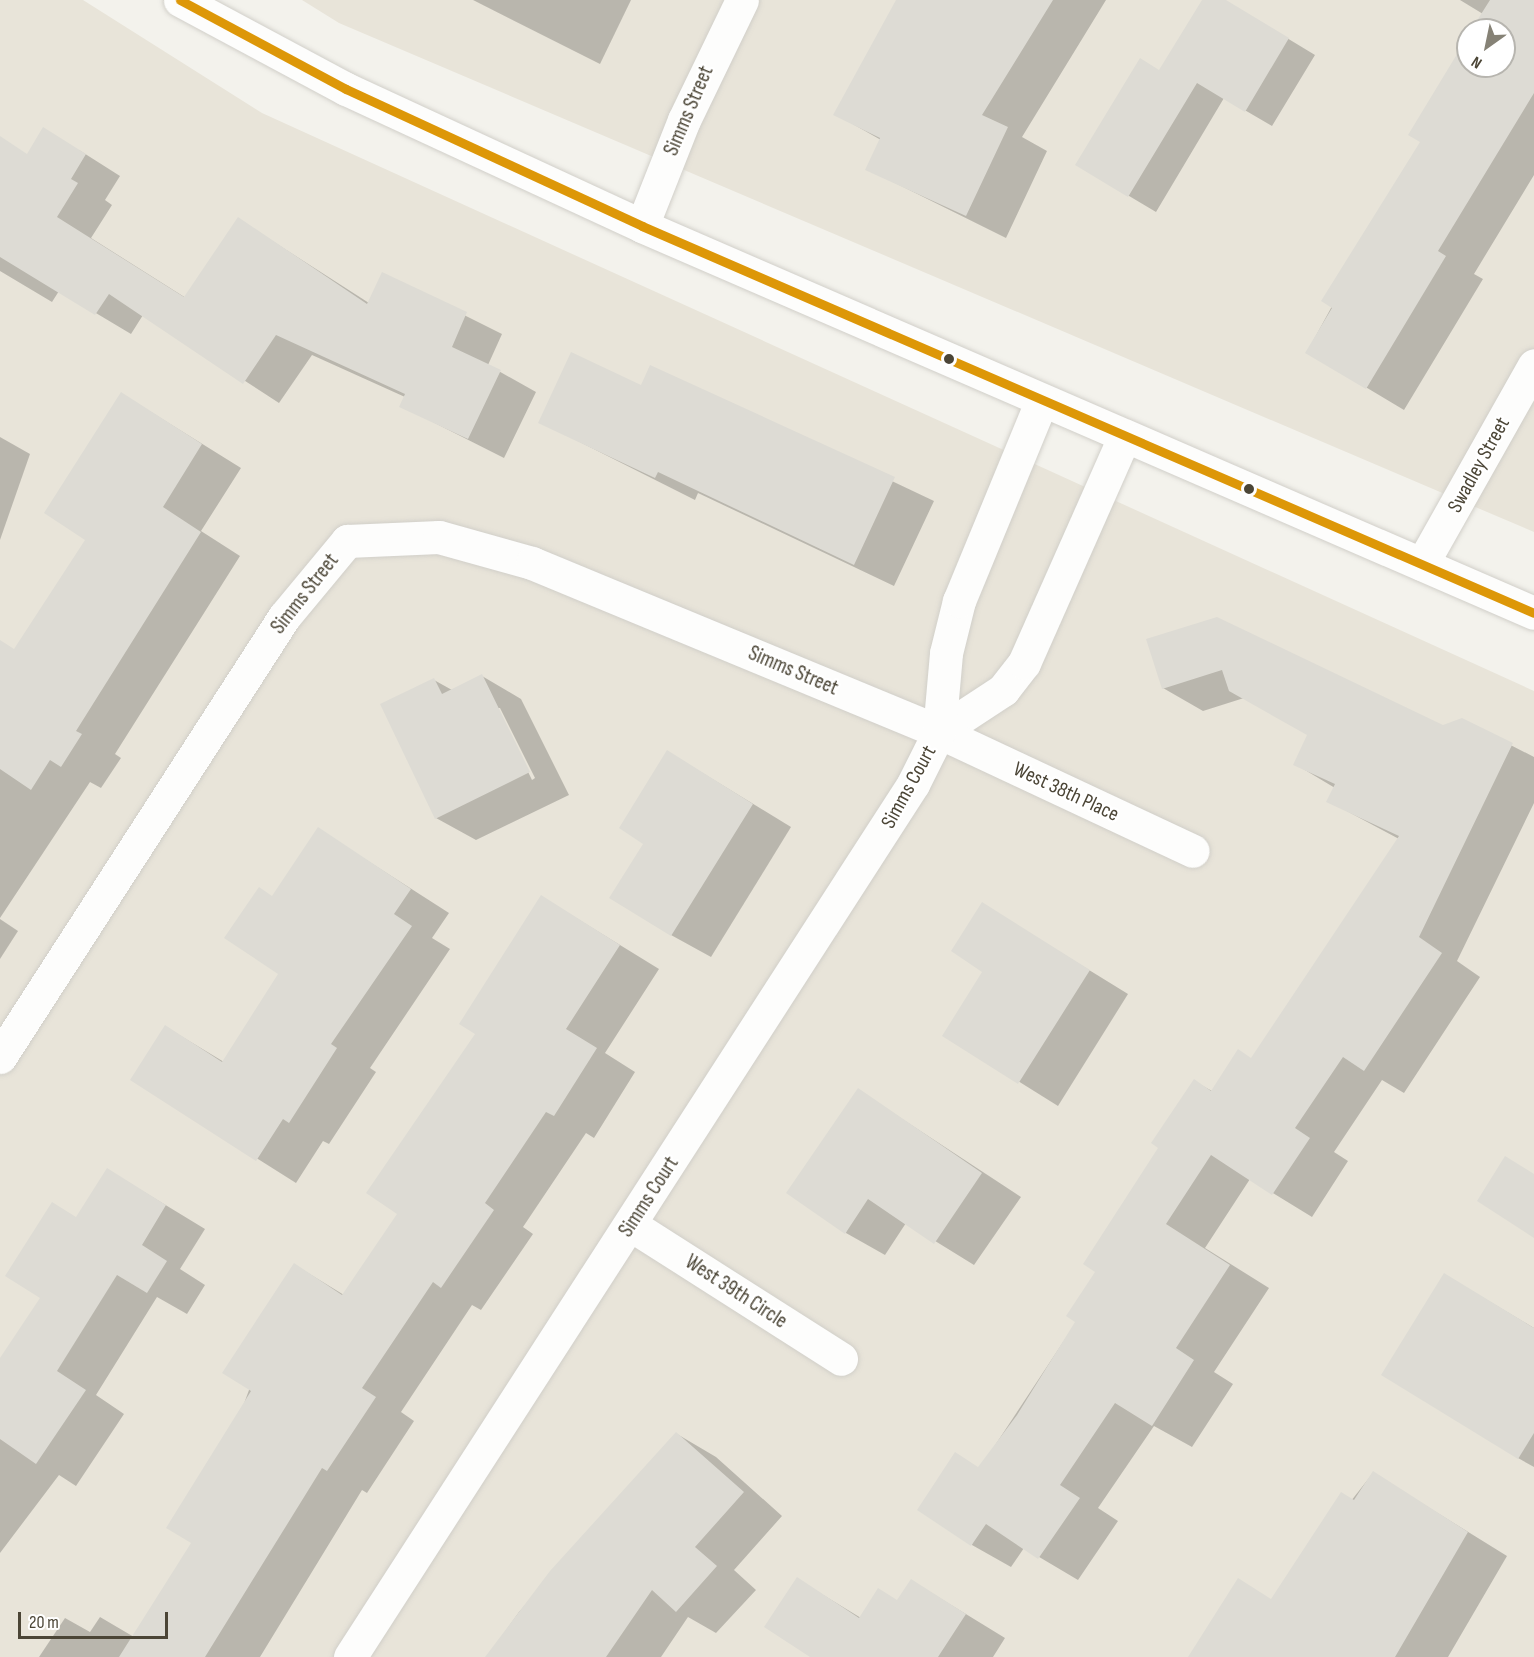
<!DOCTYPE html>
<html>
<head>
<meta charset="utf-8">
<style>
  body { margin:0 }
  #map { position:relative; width:1534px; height:1657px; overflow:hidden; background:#f3f2ec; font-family:"Sofia Sans Condensed",sans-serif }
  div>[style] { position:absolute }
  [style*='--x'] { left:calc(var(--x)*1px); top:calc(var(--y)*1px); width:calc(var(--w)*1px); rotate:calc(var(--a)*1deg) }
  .residential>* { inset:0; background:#e8e4d9 }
  .shadow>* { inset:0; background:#0003 }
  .building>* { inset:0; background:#dddbd4 }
  .roads { filter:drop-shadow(0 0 2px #d1cfc9) drop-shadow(0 0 2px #d1cfc9) }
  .minor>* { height:33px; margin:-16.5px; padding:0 16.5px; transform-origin:16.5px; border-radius:16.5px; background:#fdfdfc }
  .bus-1>* { height:9px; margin:-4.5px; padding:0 4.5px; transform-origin:4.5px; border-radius:4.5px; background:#dd9708 }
  .dots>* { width:16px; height:16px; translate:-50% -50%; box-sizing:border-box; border:3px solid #fff; border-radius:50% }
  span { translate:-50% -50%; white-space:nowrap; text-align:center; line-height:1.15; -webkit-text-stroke:5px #fff; paint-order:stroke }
  .street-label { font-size:21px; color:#4b4536 }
  .north { position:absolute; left:1456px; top:18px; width:60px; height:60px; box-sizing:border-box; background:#fff; border:2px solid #b7b5af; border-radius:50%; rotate:213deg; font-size:16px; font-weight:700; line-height:24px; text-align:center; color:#4b4536 }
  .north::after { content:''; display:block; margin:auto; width:21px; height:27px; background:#868276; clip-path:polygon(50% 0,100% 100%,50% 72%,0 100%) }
  .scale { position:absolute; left:18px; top:1612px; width:150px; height:27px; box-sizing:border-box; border:3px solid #4b4536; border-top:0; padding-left:8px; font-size:18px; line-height:21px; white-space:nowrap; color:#4b4536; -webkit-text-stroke:4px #fff; paint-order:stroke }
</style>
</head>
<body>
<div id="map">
  <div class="residential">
    <div style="clip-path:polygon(0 0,83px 0,262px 113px,1534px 691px,1534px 1657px,0 1657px)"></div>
    <div style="clip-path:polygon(evenodd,302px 0,1534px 0,1534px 532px,339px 23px,302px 0,1468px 30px,1504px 30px,1504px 66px,1468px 66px,1468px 30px)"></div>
  </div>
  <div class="shadow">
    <div style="clip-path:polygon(473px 0,631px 0,600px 64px)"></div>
    <div style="clip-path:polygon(898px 0,1106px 0,1022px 137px,1047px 151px,1006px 238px,867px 169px,881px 140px,835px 114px)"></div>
    <div style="clip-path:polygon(1203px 0,1224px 0,1315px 55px,1272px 126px,1224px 98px,1156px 212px,1077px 165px,1160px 71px)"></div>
    <div style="clip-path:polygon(1460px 0,1534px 0,1534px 175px,1474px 274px,1483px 279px,1404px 410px,1307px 352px,1422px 141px,1468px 38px,1468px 66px,1504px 66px,1504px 30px,1473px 30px,1483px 14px)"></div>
    <div style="clip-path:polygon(79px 150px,120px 176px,105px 200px,112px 205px,91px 238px,186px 298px,238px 219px,369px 303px,382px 274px,502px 334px,488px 365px,536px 392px,504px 458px,401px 406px,405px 397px,312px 355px,279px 403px,143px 315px,131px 334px,59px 291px,52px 302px,0 271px,0 161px)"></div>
    <div style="clip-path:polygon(651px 367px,934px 501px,894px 586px,698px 493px,695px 500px,540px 422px,641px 387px)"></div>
    <div style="clip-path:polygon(122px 394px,241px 468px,201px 531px,240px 556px,115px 754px,121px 758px,101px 788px,90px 782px,0 918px,0 651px,15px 651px,87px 539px)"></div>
    <div style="clip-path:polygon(0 437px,30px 454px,0 540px)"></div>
    <div style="clip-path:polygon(1148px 640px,1443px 726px,1462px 720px,1534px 757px,1534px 803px,1457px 961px,1480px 977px,1404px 1093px,1382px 1080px,1334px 1152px,1348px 1161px,1312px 1217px,1250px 1179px,1205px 1248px,1269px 1288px,1214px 1372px,1233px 1384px,1192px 1447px,1154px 1426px,1098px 1508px,1118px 1521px,1078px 1580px,1024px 1548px,1011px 1567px,972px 1545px,980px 1468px,1077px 1321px,1097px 1271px,1194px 1081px,1212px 1091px,1252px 1059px,1399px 839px,1328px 801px,1335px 788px,1295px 764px,1309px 735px,1244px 698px,1203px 711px,1163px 688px)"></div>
    <div style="clip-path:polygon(evenodd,482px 676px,521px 699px,569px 795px,476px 840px,436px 818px,434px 680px,452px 690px,482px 676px,497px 708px,500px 708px,535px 778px,532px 780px,497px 708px)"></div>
    <div style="clip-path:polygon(668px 752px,791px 827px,711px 957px,671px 935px,645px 843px)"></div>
    <div style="clip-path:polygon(318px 829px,449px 913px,432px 938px,450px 949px,370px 1068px,376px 1072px,329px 1144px,323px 1141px,296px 1183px,132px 1080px,166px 1027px,224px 1062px,280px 974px,273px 897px)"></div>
    <div style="clip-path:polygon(542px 897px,659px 969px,605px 1053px,635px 1072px,594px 1138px,586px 1133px,523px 1227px,533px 1234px,481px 1310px,472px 1305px,401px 1412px,414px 1421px,367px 1493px,362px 1490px,260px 1657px,39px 1657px,65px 1618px,90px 1632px,100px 1617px,134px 1637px,193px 1542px,295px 1265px,344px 1295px,399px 1213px)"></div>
    <div style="clip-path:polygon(982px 904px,1128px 994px,1058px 1106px,944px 1035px,984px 971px)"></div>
    <div style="clip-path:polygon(0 919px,18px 931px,0 959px)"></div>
    <div style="clip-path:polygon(858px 1090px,1021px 1197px,974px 1265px,906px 1223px,885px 1255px,846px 1233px)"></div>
    <div style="clip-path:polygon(108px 1170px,205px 1229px,180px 1269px,205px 1285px,187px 1314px,157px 1297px,96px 1395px,124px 1414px,76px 1486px,59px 1475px,0 1553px,0 1361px,42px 1298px,77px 1218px)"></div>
    <div style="clip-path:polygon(1445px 1275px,1534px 1328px,1534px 1467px,1518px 1458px)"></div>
    <div style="clip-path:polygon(677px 1434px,716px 1457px,782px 1516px,734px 1570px,756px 1590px,716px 1633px,688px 1617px,661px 1657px,487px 1657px,519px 1612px)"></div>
    <div style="clip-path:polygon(1373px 1473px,1507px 1556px,1448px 1657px,1190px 1657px,1273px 1600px)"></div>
    <div style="clip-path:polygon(797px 1579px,861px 1618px,898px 1601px,912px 1581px,1005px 1638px,993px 1657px,813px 1657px)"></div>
  </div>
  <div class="building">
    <div style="clip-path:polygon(896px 0,1053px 0,982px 115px,1008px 127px,966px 216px,865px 170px,880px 138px,833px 115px)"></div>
    <div style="clip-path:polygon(1202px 0,1226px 0,1289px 38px,1245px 112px,1197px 83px,1128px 197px,1075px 165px,1140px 58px,1159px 70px)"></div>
    <div style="clip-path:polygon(1490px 0,1534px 0,1534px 93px,1438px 251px,1446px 256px,1366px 389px,1305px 353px,1332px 308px,1321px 301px,1420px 142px,1408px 135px,1468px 36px,1468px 66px,1504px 66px,1504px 30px,1471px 30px)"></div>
    <div style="clip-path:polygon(43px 127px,86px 154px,71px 179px,78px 183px,57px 217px,184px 297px,238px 217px,367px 304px,382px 272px,467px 312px,452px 347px,501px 370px,468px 439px,399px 407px,405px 394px,276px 335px,243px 384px,109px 294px,95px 315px,0 257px,0 136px,27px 154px)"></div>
    <div style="clip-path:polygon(571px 352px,641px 385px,650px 365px,895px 477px,854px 565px,658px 472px,655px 478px,538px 423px)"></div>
    <div style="clip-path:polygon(121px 392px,202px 444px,163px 507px,201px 532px,76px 731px,82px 734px,61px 767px,50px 760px,31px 790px,0 769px,0 640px,14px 649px,85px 540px,44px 513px)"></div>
    <div style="clip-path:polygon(1217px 617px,1443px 725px,1462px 718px,1513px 743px,1419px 937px,1442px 953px,1364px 1071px,1343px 1057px,1295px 1128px,1310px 1138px,1272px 1195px,1211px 1155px,1166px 1224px,1230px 1265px,1176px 1348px,1194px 1360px,1152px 1426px,1115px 1403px,1060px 1485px,1080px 1498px,1038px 1559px,986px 1524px,971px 1546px,917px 1510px,955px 1452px,978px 1467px,1017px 1415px,1075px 1322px,1066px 1316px,1095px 1272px,1083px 1264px,1158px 1148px,1151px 1143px,1194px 1079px,1211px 1091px,1238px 1049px,1251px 1058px,1399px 836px,1326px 802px,1335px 784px,1293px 765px,1307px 735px,1229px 691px,1222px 670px,1162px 689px,1146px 639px)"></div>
    <div style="clip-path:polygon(482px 674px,530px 772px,435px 819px,380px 704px,434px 678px,442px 694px)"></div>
    <div style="clip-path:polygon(667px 750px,753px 804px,671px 936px,609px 898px,643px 844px,619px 828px)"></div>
    <div style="clip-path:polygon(318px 827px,411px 889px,394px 914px,412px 926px,331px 1044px,337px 1048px,289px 1123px,283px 1119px,256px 1161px,130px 1080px,165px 1025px,222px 1062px,278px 974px,224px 938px,259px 887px,272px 896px)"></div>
    <div style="clip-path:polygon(541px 895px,620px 945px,566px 1029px,597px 1048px,554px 1116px,546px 1112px,485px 1203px,494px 1210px,441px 1288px,433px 1282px,362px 1388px,376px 1397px,327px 1471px,322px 1468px,205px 1657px,119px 1657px,191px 1543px,166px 1528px,251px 1391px,222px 1373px,294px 1263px,342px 1295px,397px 1214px,366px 1193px,475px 1034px,459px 1024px)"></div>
    <div style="clip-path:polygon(982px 902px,1090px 970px,1018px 1084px,942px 1036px,982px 972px,951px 951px)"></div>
    <div style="clip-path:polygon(858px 1088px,982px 1173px,934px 1244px,868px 1199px,845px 1234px,786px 1193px)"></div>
    <div style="clip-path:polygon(1505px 1156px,1534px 1174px,1534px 1238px,1477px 1201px)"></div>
    <div style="clip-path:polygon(107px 1168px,166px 1205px,142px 1245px,167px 1261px,147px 1293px,117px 1275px,57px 1371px,86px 1390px,36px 1464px,0 1439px,0 1358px,40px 1298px,5px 1276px,52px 1202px,76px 1217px)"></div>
    <div style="clip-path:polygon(1444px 1273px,1534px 1328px,1534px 1433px,1518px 1459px,1381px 1375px)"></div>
    <div style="clip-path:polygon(676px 1432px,744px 1492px,695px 1547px,717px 1566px,676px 1612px,652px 1590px,606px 1657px,485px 1657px,550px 1571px)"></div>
    <div style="clip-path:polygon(1373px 1471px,1468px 1532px,1395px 1657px,1188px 1657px,1238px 1578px,1271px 1599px,1341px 1492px,1354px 1500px)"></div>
    <div style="clip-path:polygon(797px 1577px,859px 1618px,878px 1588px,897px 1600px,911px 1579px,966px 1614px,938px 1657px,810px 1657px,764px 1627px)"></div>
  </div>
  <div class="roads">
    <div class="minor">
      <div style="--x:180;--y:0;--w:188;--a:28.2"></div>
      <div style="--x:346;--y:89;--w:326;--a:24.8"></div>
      <div style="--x:642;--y:226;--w:972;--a:23.45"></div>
      <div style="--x:642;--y:226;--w:114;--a:-68.4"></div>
      <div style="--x:684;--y:120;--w:133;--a:-64.2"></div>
      <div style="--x:1422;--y:564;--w:228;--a:-60.6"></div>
      <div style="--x:939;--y:732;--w:77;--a:-33.3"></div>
      <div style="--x:1003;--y:690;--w:34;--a:-52"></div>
      <div style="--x:1024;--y:663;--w:247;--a:-66.1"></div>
      <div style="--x:0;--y:1057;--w:524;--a:-57.16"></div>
      <div style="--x:284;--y:617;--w:99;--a:-50.3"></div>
      <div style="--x:347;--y:541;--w:92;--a:-2.5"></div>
      <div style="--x:439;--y:537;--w:97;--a:15.6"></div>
      <div style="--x:532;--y:563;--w:441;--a:22.5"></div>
      <div style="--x:939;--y:732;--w:280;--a:25.1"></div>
      <div style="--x:631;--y:1225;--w:249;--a:32.5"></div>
      <div style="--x:350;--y:1657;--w:1039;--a:-57.18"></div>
      <div style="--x:913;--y:784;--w:58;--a:-63.4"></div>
      <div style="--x:939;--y:732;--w:79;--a:-84.9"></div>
      <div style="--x:946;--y:653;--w:54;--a:-76"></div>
      <div style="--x:959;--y:601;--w:215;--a:-67.6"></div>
    </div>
  </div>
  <div class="bus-1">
    <div style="--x:180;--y:0;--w:188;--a:28.2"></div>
    <div style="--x:346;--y:89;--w:326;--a:24.8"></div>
    <div style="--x:642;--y:226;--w:972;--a:23.45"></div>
  </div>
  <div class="dots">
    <div style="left:949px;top:359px;background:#4b4536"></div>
    <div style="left:1249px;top:489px;background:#4b4536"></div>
  </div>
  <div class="street-label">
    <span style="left:689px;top:111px;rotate:-67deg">Simms Street</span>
    <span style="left:1479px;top:465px;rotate:-61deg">Swadley Street</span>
    <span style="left:305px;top:594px;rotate:-52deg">Simms Street</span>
    <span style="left:793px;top:671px;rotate:23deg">Simms Street</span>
    <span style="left:909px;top:787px;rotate:-61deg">Simms Court</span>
    <span style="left:1066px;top:792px;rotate:25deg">West 38th Place</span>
    <span style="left:649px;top:1197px;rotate:-57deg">Simms Court</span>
    <span style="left:736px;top:1292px;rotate:33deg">West 39th Circle</span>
  </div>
  <div class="north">N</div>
  <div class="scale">20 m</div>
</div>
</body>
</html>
